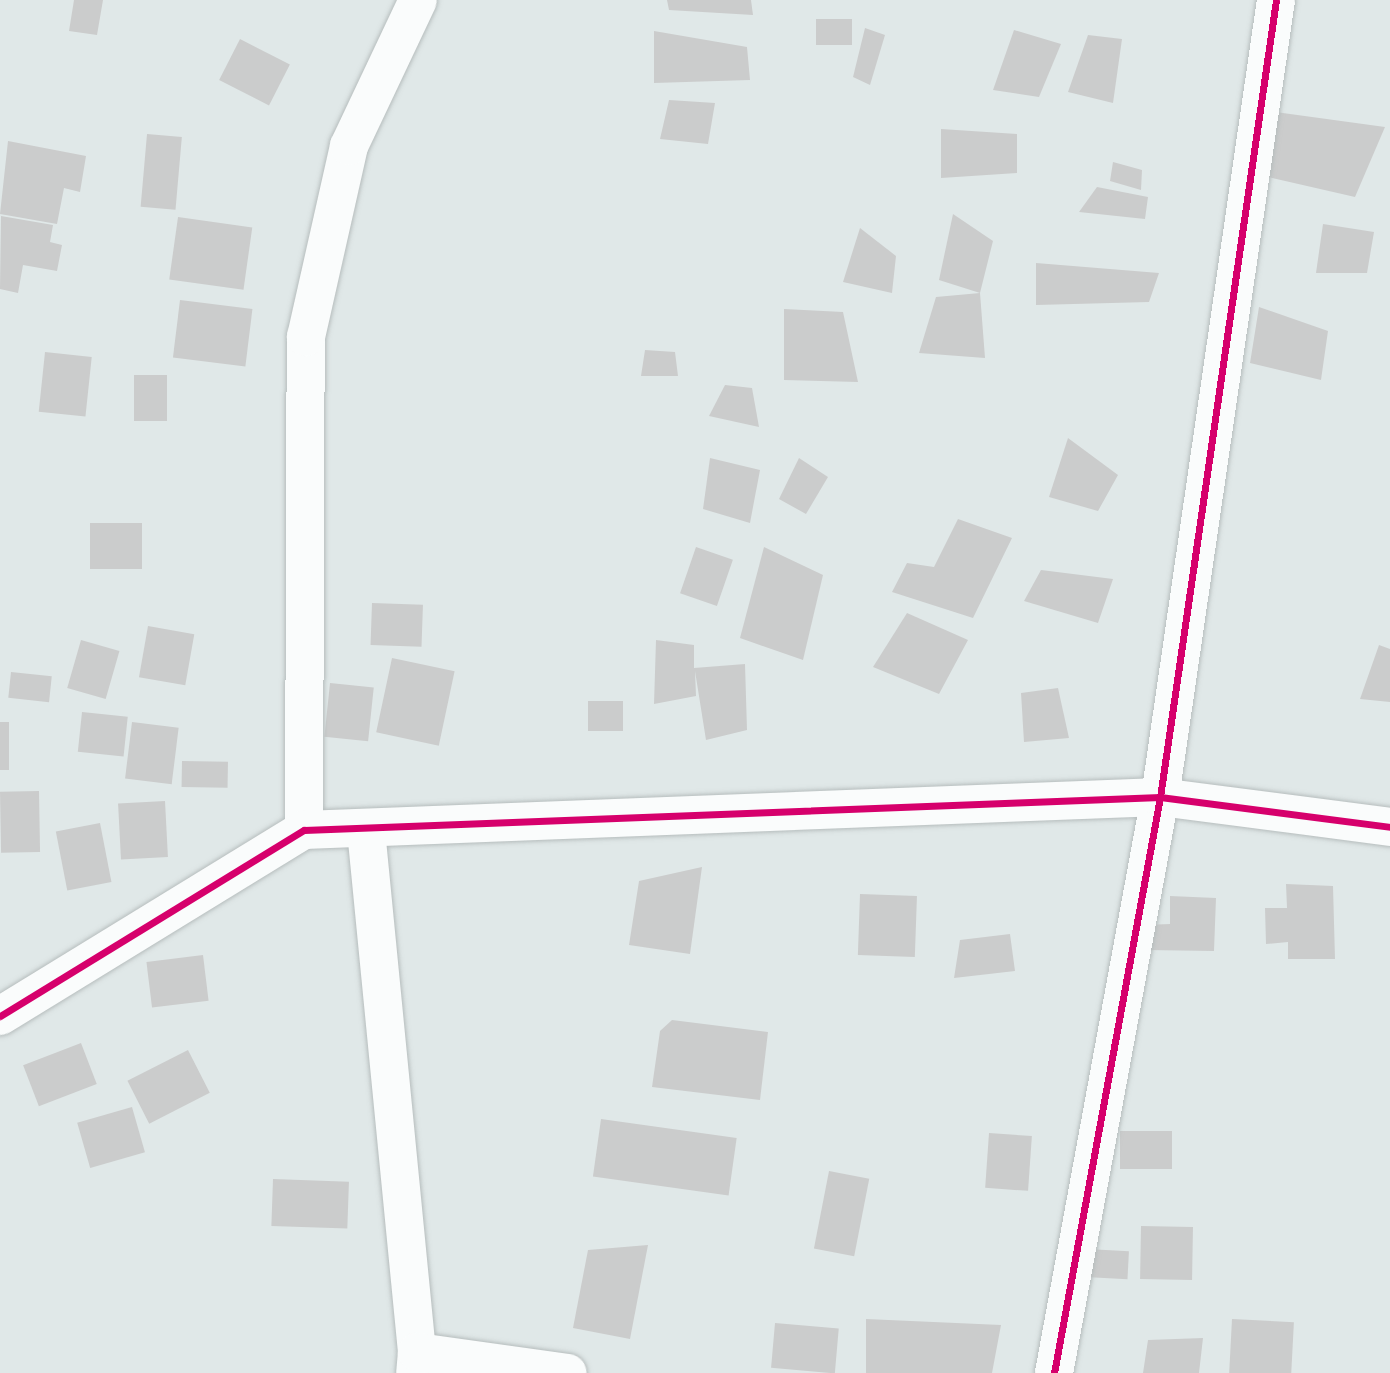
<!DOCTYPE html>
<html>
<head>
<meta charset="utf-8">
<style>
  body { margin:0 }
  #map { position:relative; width:1390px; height:1373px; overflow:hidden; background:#e0e8e8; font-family:Overpass,sans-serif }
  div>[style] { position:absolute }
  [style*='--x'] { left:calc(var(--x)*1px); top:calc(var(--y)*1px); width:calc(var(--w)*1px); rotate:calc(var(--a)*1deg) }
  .building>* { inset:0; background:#cbcccc; transform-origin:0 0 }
  .roads { filter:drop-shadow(0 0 2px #b6bdbd) drop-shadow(0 0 2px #b6bdbd) }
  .minor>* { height:38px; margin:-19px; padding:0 19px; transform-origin:19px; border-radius:19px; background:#fafcfc }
  .cycleway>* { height:7px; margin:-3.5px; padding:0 3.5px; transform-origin:3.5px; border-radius:3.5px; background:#d6006c }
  span { translate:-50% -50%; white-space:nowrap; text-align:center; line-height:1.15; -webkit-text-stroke:7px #eaf9f8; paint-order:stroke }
</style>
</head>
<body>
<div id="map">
  <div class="building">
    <div style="clip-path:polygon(74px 0,103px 0,97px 35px,69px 31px)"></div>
    <div style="clip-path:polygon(667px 0,751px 0,753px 15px,669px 10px)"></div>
    <div style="left:816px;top:19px;width:36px;height:26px"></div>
    <div style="clip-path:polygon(865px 28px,885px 35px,870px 85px,853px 77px)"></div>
    <div style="clip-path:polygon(1014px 30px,1061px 44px,1039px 97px,993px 90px)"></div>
    <div style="clip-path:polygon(654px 31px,747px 47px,750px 80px,654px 83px)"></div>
    <div style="clip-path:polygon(1088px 35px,1122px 39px,1113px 103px,1068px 92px)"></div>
    <div style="left:240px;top:39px;width:56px;height:46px;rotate:27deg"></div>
    <div style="clip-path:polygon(669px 100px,715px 103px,708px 144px,660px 139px)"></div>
    <div style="clip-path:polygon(1260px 110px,1385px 127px,1355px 197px,1251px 173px)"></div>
    <div style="clip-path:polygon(941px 129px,1017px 134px,1017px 173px,941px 178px)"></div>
    <div style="left:147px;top:134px;width:35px;height:73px;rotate:5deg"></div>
    <div style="clip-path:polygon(8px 141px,86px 156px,80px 192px,64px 188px,57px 224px,0 214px)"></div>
    <div style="clip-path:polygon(1113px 162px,1142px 170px,1141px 190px,1110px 181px)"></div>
    <div style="clip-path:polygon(1097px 187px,1148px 197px,1145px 219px,1079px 212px)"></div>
    <div style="clip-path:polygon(953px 214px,993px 241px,980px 293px,939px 280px)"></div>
    <div style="clip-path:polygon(1px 216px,53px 225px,50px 242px,62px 245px,57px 271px,23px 265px,18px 293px,0 289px)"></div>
    <div style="left:178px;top:217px;width:75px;height:63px;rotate:8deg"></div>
    <div style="clip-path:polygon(1323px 224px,1374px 232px,1367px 273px,1316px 273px)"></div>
    <div style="clip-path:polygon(860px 228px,896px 256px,892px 293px,843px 282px)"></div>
    <div style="clip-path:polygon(1036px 263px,1159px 273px,1149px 302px,1036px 305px)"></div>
    <div style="clip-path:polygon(980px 293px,985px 358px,919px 353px,936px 297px)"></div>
    <div style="left:180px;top:300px;width:73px;height:58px;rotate:7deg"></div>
    <div style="clip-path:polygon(1259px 307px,1328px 331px,1321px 380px,1250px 363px)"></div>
    <div style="clip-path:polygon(784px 309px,843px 312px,858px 382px,784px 380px)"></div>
    <div style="clip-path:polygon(645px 350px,675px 352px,678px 376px,641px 376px)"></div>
    <div style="left:45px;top:352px;width:47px;height:60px;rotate:6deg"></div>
    <div style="left:167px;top:375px;width:46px;height:33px;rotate:90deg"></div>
    <div style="clip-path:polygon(725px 385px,752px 388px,759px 427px,709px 416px)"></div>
    <div style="clip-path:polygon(1068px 438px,1118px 475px,1098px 511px,1049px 497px)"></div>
    <div style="clip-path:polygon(710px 458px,760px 470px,750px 523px,703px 509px)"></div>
    <div style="clip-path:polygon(799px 458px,828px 477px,806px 514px,779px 499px)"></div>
    <div style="clip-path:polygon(958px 519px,1012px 538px,973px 618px,892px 592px,907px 563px,934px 567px)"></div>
    <div style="left:90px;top:523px;width:52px;height:46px"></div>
    <div style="left:696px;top:547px;width:39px;height:49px;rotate:19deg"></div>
    <div style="clip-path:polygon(764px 547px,823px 575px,803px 660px,740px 638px)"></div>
    <div style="clip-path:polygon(1041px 570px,1113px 579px,1098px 623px,1024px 601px)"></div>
    <div style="left:372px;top:603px;width:51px;height:42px;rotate:2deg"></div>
    <div style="clip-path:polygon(907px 613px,968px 640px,939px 694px,873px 667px)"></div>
    <div style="left:148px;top:626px;width:47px;height:52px;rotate:10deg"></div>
    <div style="left:81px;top:640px;width:40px;height:50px;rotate:16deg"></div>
    <div style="clip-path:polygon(656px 640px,694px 645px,694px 668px,745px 664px,747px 730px,706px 740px,695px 671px,696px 696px,654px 704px)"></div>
    <div style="clip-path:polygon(1379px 645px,1390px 649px,1390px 702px,1360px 699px)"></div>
    <div style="left:392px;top:658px;width:64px;height:76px;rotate:12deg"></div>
    <div style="left:11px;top:672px;width:41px;height:26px;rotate:6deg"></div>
    <div style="left:330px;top:683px;width:44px;height:54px;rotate:6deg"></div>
    <div style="clip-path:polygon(1058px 688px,1069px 738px,1024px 742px,1021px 693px)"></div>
    <div style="left:588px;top:701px;width:35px;height:30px"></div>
    <div style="left:82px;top:712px;width:46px;height:40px;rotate:6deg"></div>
    <div style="left:0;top:722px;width:9px;height:48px"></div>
    <div style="left:132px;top:722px;width:47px;height:57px;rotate:7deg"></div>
    <div style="left:182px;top:761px;width:46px;height:26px;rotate:1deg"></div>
    <div style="left:39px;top:791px;width:61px;height:39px;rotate:89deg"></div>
    <div style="left:165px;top:801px;width:56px;height:47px;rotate:87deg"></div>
    <div style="left:100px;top:823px;width:60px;height:45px;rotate:79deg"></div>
    <div style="clip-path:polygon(702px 867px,690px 954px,629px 945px,639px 881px)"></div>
    <div style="clip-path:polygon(1286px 884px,1333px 886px,1335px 959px,1288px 959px,1288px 942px,1266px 944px,1265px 908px,1287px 908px)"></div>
    <div style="left:860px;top:894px;width:57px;height:61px;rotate:2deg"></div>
    <div style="clip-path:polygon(1170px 896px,1216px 898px,1214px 951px,1146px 950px,1145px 925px,1170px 924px)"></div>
    <div style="clip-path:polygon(1010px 934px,1015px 971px,954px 978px,960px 940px)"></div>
    <div style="left:203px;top:955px;width:46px;height:57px;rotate:83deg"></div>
    <div style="clip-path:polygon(672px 1020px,768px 1032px,760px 1100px,652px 1087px,660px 1031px)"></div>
    <div style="left:81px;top:1043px;width:44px;height:62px;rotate:69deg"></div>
    <div style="left:188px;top:1050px;width:48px;height:68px;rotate:63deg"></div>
    <div style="left:132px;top:1107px;width:47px;height:57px;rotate:74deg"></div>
    <div style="left:601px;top:1119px;width:137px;height:58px;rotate:8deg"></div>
    <div style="left:1172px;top:1131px;width:38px;height:52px;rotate:90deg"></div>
    <div style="left:989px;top:1133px;width:43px;height:55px;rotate:4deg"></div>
    <div style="left:829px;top:1171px;width:41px;height:79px;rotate:11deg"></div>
    <div style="left:273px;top:1179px;width:76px;height:47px;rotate:2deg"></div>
    <div style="left:1141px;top:1226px;width:52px;height:53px;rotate:1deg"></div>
    <div style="clip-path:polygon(648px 1245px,630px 1339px,573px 1328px,588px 1250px)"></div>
    <div style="left:1087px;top:1249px;width:42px;height:28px;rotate:3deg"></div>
    <div style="clip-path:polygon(866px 1319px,1001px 1325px,992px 1373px,866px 1373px)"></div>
    <div style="left:1232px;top:1319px;width:62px;height:54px;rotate:3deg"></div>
    <div style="left:775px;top:1323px;width:64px;height:45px;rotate:5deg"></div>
    <div style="clip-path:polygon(1203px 1338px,1199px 1373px,1143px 1373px,1148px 1340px)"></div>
  </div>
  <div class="roads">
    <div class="minor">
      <div style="--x:304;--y:830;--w:493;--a:-89.8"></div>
      <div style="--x:306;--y:337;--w:196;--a:-77.3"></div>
      <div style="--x:349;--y:146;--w:161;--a:-64.7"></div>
      <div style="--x:366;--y:830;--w:524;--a:84.42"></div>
      <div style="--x:417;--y:1352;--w:21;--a:95"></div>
      <div style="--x:0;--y:1016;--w:356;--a:-31.5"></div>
      <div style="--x:304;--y:830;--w:857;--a:-2.21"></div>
      <div style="--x:1160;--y:797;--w:232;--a:7.4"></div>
      <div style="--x:417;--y:1352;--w:152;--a:7.9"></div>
      <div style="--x:1054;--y:1373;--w:586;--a:-79.57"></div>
      <div style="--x:1160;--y:797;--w:805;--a:-81.72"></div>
    </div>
  </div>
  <div class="cycleway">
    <div style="--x:0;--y:1016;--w:356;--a:-31.5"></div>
    <div style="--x:304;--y:830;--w:857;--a:-2.21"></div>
    <div style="--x:1160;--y:797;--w:232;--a:7.4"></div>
    <div style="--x:1054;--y:1373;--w:586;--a:-79.57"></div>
    <div style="--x:1160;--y:797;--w:805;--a:-81.72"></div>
  </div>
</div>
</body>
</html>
